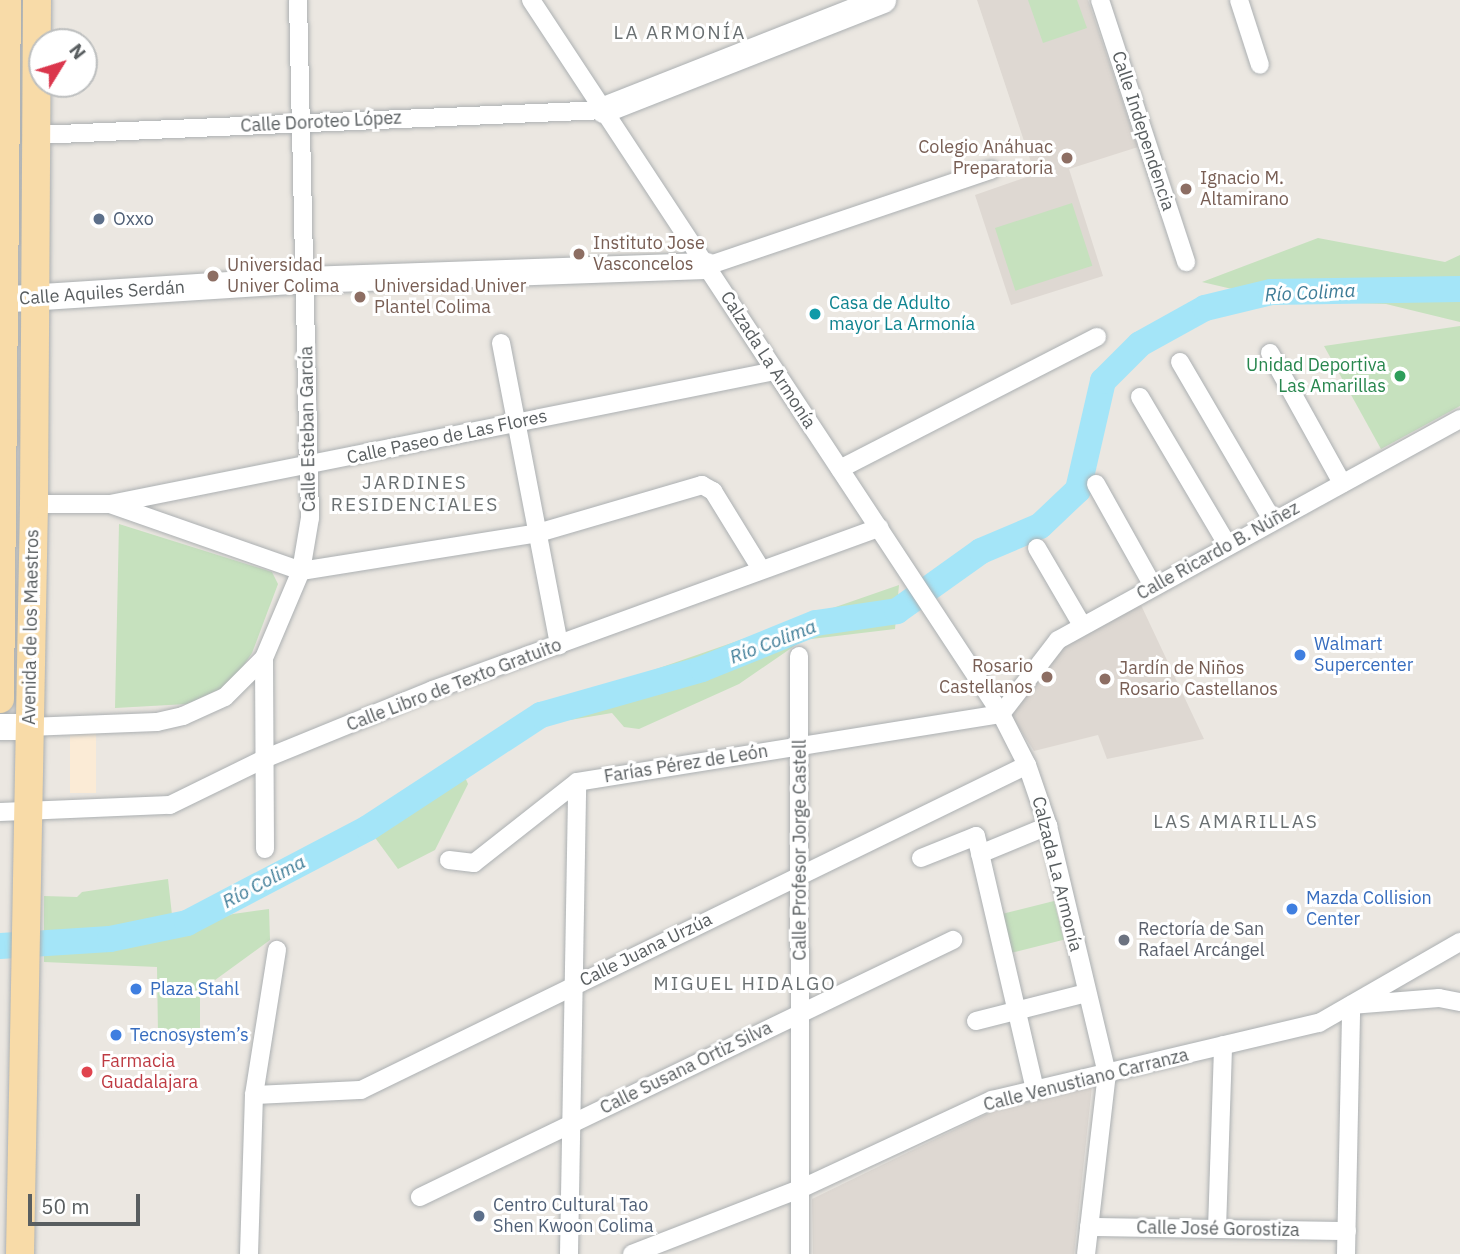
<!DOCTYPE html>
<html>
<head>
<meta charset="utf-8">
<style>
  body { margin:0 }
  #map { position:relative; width:1460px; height:1254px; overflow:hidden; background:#ebe7e1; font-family:"IBM Plex Sans",sans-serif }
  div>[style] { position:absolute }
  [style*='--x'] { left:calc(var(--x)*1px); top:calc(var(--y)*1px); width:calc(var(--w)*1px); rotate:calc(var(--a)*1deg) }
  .commercial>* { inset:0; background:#fbebd6; transform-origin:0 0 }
  .education>* { inset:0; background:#ded8d2 }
  .green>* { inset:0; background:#c6e1be; transform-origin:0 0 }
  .river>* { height:26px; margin:-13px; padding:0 13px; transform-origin:13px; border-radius:13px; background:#a4e5f8 }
  .roads { filter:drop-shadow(0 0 2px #acb0b2) drop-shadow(0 0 2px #acb0b2) }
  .street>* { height:18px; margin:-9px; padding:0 9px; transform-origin:9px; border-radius:9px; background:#fff }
  .secondary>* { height:26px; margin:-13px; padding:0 13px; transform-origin:13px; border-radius:13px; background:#fff }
  .primary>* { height:28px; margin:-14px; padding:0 14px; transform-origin:14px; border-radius:14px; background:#f8dba8 }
  .dots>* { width:19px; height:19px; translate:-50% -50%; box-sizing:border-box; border:4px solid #fff; border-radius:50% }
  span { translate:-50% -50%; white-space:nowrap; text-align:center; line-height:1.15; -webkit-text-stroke:6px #fff; paint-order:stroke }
  .street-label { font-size:18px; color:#595e60 }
  .education-label { font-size:18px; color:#785e54 }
  .right { translate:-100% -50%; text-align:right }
  .left { translate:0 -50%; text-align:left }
  .service-label { font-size:18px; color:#4e5e75 }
  .culture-label { font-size:18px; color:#0d838f }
  .leisure-label { font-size:18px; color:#27864d }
  .shop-label { font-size:18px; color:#366cbe }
  .worship-label { font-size:18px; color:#5b616d }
  .health-label { font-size:18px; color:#be3a42 }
  .neighbourhood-label { font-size:19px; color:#6a7072; letter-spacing:2px }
  .water-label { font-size:19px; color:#3e7c97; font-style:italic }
  .north { position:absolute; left:28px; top:28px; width:70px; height:70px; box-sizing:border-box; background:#fff; border:2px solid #bdbfbf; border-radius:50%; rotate:52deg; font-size:19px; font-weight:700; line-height:28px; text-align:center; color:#595e60 }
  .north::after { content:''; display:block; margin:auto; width:24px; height:32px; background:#db364c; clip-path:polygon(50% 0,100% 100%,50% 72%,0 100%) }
  .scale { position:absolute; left:28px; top:1194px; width:112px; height:32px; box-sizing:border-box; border:4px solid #595e60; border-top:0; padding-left:9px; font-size:21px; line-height:24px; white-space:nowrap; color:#595e60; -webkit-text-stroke:5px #fff; paint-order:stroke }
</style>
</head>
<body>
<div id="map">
  <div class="commercial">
    <div style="left:70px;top:730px;width:26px;height:63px"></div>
  </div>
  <div class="education">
    <div style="clip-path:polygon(977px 0,1088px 0,1138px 147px,1069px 169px,1103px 276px,1011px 305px,975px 195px,1035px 174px)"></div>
    <div style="clip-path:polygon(1141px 605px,1204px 739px,1107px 759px,1098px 735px,1034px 751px,1009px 712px,1060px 645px)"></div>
    <div style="clip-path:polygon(1092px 1086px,1074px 1254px,813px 1254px,812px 1199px,995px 1110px)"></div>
  </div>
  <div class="green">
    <div style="clip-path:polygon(1028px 0,1077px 0,1087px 28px,1043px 43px)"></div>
    <div style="left:1072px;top:203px;width:66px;height:81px;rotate:72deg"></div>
    <div style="clip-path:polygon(1318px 238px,1445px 262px,1460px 255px,1460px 322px,1386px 304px,1284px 301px,1202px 282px)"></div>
    <div style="clip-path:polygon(1460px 326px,1460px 406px,1381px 449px,1324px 346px)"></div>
    <div style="clip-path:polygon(119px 524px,272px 572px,278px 584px,252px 653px,231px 684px,187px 704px,115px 708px)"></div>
    <div style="clip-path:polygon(899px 585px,895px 629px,803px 640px,739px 684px,639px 729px,624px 727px,612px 713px,570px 720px,558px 703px)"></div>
    <div style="clip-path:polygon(456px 756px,468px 784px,435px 850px,398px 869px,365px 824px,368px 814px)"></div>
    <div style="clip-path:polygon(168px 879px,174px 933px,233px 914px,269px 909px,270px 940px,200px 991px,200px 1035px,158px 1035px,157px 967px,44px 962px,44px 896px,77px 897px,82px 892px)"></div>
    <div style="left:1054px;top:901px;width:40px;height:56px;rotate:76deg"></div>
  </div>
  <div class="river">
    <div style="--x:0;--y:946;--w:110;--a:-3.6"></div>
    <div style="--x:110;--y:939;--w:79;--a:-11.7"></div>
    <div style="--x:187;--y:923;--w:204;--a:-27.7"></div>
    <div style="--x:368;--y:828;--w:207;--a:-33.2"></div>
    <div style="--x:541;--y:715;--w:167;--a:-15.9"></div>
    <div style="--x:702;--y:669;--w:123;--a:-22"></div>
    <div style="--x:816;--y:623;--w:82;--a:-8.4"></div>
    <div style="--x:897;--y:611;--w:103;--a:-35.5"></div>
    <div style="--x:981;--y:551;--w:64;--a:-23"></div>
    <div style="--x:1040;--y:526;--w:52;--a:-43.5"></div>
    <div style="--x:1078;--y:490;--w:112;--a:-77.1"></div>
    <div style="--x:1103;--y:381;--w:52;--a:-45"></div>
    <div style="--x:1140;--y:344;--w:74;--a:-29"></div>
    <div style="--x:1205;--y:308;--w:68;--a:-13.6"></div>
    <div style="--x:1271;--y:292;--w:189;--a:-0.9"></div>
  </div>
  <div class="roads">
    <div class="street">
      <div style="--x:531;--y:0;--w:855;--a:56.64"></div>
      <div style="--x:1001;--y:714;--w:57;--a:63"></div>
      <div style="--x:1027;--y:765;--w:65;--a:71"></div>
      <div style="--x:1048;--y:826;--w:254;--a:76.6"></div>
      <div style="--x:1107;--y:1073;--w:182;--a:96.6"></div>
      <div style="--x:1100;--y:0;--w:276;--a:71.8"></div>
      <div style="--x:1239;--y:0;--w:68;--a:72.1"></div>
      <div style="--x:37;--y:135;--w:568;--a:-2.52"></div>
      <div style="--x:707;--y:266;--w:300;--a:-18.7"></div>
      <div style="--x:501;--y:343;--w:308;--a:79.1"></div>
      <div style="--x:1270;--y:353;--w:149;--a:61"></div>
      <div style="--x:1180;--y:362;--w:184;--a:59.7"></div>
      <div style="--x:1140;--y:397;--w:173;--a:59.4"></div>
      <div style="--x:840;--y:469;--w:289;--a:-27.2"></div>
      <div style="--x:1096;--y:484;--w:117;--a:60.8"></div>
      <div style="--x:34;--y:504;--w:76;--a:0"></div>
      <div style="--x:110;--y:504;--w:678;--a:-11.31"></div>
      <div style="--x:110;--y:504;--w:202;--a:19.3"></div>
      <div style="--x:301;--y:571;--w:240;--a:-9.1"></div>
      <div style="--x:538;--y:533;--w:171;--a:-16.3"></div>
      <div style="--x:702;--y:485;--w:13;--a:29"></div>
      <div style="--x:713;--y:491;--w:92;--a:58.4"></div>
      <div style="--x:1037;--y:548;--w:89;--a:59.7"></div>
      <div style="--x:799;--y:656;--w:598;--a:89.9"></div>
      <div style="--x:28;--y:727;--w:129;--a:-2.2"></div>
      <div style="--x:157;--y:722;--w:27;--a:-13"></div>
      <div style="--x:183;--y:716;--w:46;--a:-24.3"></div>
      <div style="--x:225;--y:697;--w:55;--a:-45"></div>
      <div style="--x:0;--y:812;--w:170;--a:-2.4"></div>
      <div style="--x:170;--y:805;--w:105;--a:-26.1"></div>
      <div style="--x:264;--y:759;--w:183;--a:-22.2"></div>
      <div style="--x:433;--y:690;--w:475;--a:-20"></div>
      <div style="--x:265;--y:849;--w:191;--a:-90.3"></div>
      <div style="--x:264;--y:658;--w:95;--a:-67"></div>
      <div style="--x:301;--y:571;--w:54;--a:-80.4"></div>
      <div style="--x:310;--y:518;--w:518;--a:-91.33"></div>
      <div style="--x:980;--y:854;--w:74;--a:-22.4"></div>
      <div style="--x:921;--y:858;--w:59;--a:-21.8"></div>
      <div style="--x:976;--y:836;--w:261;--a:76.9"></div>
      <div style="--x:449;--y:860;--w:25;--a:7"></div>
      <div style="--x:474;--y:863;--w:131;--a:-38.2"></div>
      <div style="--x:577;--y:782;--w:429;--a:-9.1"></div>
      <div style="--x:1001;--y:714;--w:93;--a:-52.4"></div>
      <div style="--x:1058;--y:640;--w:459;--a:-28.8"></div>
      <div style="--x:976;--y:1021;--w:114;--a:-14.2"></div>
      <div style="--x:254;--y:1095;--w:107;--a:-2.7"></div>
      <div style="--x:361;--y:1090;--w:741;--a:-26.01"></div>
      <div style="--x:420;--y:1197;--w:592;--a:-25.74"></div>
      <div style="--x:1089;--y:1227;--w:258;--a:0.9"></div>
      <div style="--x:1217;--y:1229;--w:184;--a:-88.1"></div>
      <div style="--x:249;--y:1254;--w:159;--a:-88.2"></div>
      <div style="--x:254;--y:1095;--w:147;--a:-81"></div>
      <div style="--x:569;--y:1254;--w:472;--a:-89"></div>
      <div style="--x:632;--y:1254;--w:180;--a:-21.2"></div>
      <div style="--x:800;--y:1189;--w:212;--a:-24.9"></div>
      <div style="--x:992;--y:1100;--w:336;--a:-13.3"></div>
      <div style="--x:1319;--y:1023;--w:163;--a:-29.9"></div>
      <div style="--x:1346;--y:1254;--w:249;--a:-88.8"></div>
      <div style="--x:1351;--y:1005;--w:88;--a:-4.5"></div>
      <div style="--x:1439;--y:998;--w:21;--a:11"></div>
    </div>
    <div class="secondary">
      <div style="--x:604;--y:110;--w:300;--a:-21.5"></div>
      <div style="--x:13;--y:299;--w:293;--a:-3.7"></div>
      <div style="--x:305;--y:280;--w:402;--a:-2"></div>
      <div style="--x:0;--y:727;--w:28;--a:0"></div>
    </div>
    <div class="primary">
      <div style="--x:0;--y:699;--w:699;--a:-89.43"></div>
      <div style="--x:20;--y:1254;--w:750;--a:-88.93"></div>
      <div style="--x:34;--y:504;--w:504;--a:-89.66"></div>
    </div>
  </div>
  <div class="dots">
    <div style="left:1067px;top:158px;background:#8d6e63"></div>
    <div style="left:1186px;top:189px;background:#8d6e63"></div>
    <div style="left:99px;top:219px;background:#5c6f8a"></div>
    <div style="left:579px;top:254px;background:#8d6e63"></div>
    <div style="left:213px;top:276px;background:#8d6e63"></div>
    <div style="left:360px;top:297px;background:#8d6e63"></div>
    <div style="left:815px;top:314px;background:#0f9aa8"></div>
    <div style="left:1400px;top:376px;background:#2e9e5b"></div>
    <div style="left:1300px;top:655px;background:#3f7fe0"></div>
    <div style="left:1047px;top:677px;background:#8d6e63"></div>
    <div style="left:1105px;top:679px;background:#8d6e63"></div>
    <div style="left:1292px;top:909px;background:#3f7fe0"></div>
    <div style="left:1124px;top:940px;background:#6b7280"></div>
    <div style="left:136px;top:989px;background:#3f7fe0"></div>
    <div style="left:116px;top:1035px;background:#3f7fe0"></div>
    <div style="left:87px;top:1072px;background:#e0444e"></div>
    <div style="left:479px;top:1216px;background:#5c6f8a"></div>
  </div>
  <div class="street-label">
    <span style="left:321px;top:122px;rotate:-3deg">Calle Doroteo López</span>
    <span style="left:1143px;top:131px;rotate:72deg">Calle Independencia</span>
    <span style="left:102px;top:293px;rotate:-4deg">Calle Aquiles Serdán</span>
    <span style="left:768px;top:360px;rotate:57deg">Calzada La Armonía</span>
    <span style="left:308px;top:429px;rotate:-91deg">Calle Esteban García</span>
    <span style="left:447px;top:437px;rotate:-12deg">Calle Paseo de Las Flores</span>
    <span style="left:1218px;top:551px;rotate:-29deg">Calle Ricardo B. Núñez</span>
    <span style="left:31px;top:627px;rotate:-89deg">Avenida de los Maestros</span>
    <span style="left:454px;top:685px;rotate:-21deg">Calle Libro de Texto Gratuito</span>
    <span style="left:686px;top:764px;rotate:-9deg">Farías Pérez de León</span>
    <span style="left:800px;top:850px;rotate:-90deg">Calle Profesor Jorge Castell</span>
    <span style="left:1057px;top:874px;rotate:76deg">Calzada La Armonía</span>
    <span style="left:646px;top:950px;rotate:-26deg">Calle Juana Urzúa</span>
    <span style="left:686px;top:1068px;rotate:-26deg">Calle Susana Ortiz Silva</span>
    <span style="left:1086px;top:1080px;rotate:-14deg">Calle Venustiano Carranza</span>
    <span style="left:1218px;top:1229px;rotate:1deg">Calle José Gorostiza</span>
  </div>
  <div class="education-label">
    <span class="right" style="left:1053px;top:158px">Colegio Anáhuac<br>Preparatoria</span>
    <span class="left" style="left:1200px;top:189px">Ignacio M.<br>Altamirano</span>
    <span class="left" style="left:593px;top:254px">Instituto Jose<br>Vasconcelos</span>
    <span class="left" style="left:227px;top:276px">Universidad<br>Univer Colima</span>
    <span class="left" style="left:374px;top:297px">Universidad Univer<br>Plantel Colima</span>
    <span class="right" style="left:1033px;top:677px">Rosario<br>Castellanos</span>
    <span class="left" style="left:1119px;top:679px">Jardín de Niños<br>Rosario Castellanos</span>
  </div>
  <div class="service-label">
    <span class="left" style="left:113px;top:219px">Oxxo</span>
    <span class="left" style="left:493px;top:1216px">Centro Cultural Tao<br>Shen Kwoon Colima</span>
  </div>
  <div class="culture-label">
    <span class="left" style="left:829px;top:314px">Casa de Adulto<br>mayor La Armonía</span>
  </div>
  <div class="leisure-label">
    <span class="right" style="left:1386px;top:376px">Unidad Deportiva<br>Las Amarillas</span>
  </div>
  <div class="shop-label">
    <span class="left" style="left:1314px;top:655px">Walmart<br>Supercenter</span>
    <span class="left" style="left:1306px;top:909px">Mazda Collision<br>Center</span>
    <span class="left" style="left:150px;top:989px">Plaza Stahl</span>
    <span class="left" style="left:130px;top:1035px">Tecnosystem’s</span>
  </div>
  <div class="worship-label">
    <span class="left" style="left:1138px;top:940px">Rectoría de San<br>Rafael Arcángel</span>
  </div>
  <div class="health-label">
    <span class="left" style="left:101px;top:1072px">Farmacia<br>Guadalajara</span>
  </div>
  <div class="neighbourhood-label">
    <span style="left:680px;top:33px">LA ARMONÍA</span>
    <span style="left:415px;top:494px">JARDINES<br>RESIDENCIALES</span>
    <span style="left:1236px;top:822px">LAS AMARILLAS</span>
    <span style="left:745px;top:984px">MIGUEL HIDALGO</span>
  </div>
  <div class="water-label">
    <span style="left:1310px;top:293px;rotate:-3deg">Río Colima</span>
    <span style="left:773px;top:642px;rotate:-21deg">Río Colima</span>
    <span style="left:264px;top:882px;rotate:-28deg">Río Colima</span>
  </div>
  <div class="north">N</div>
  <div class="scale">50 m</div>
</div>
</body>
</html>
